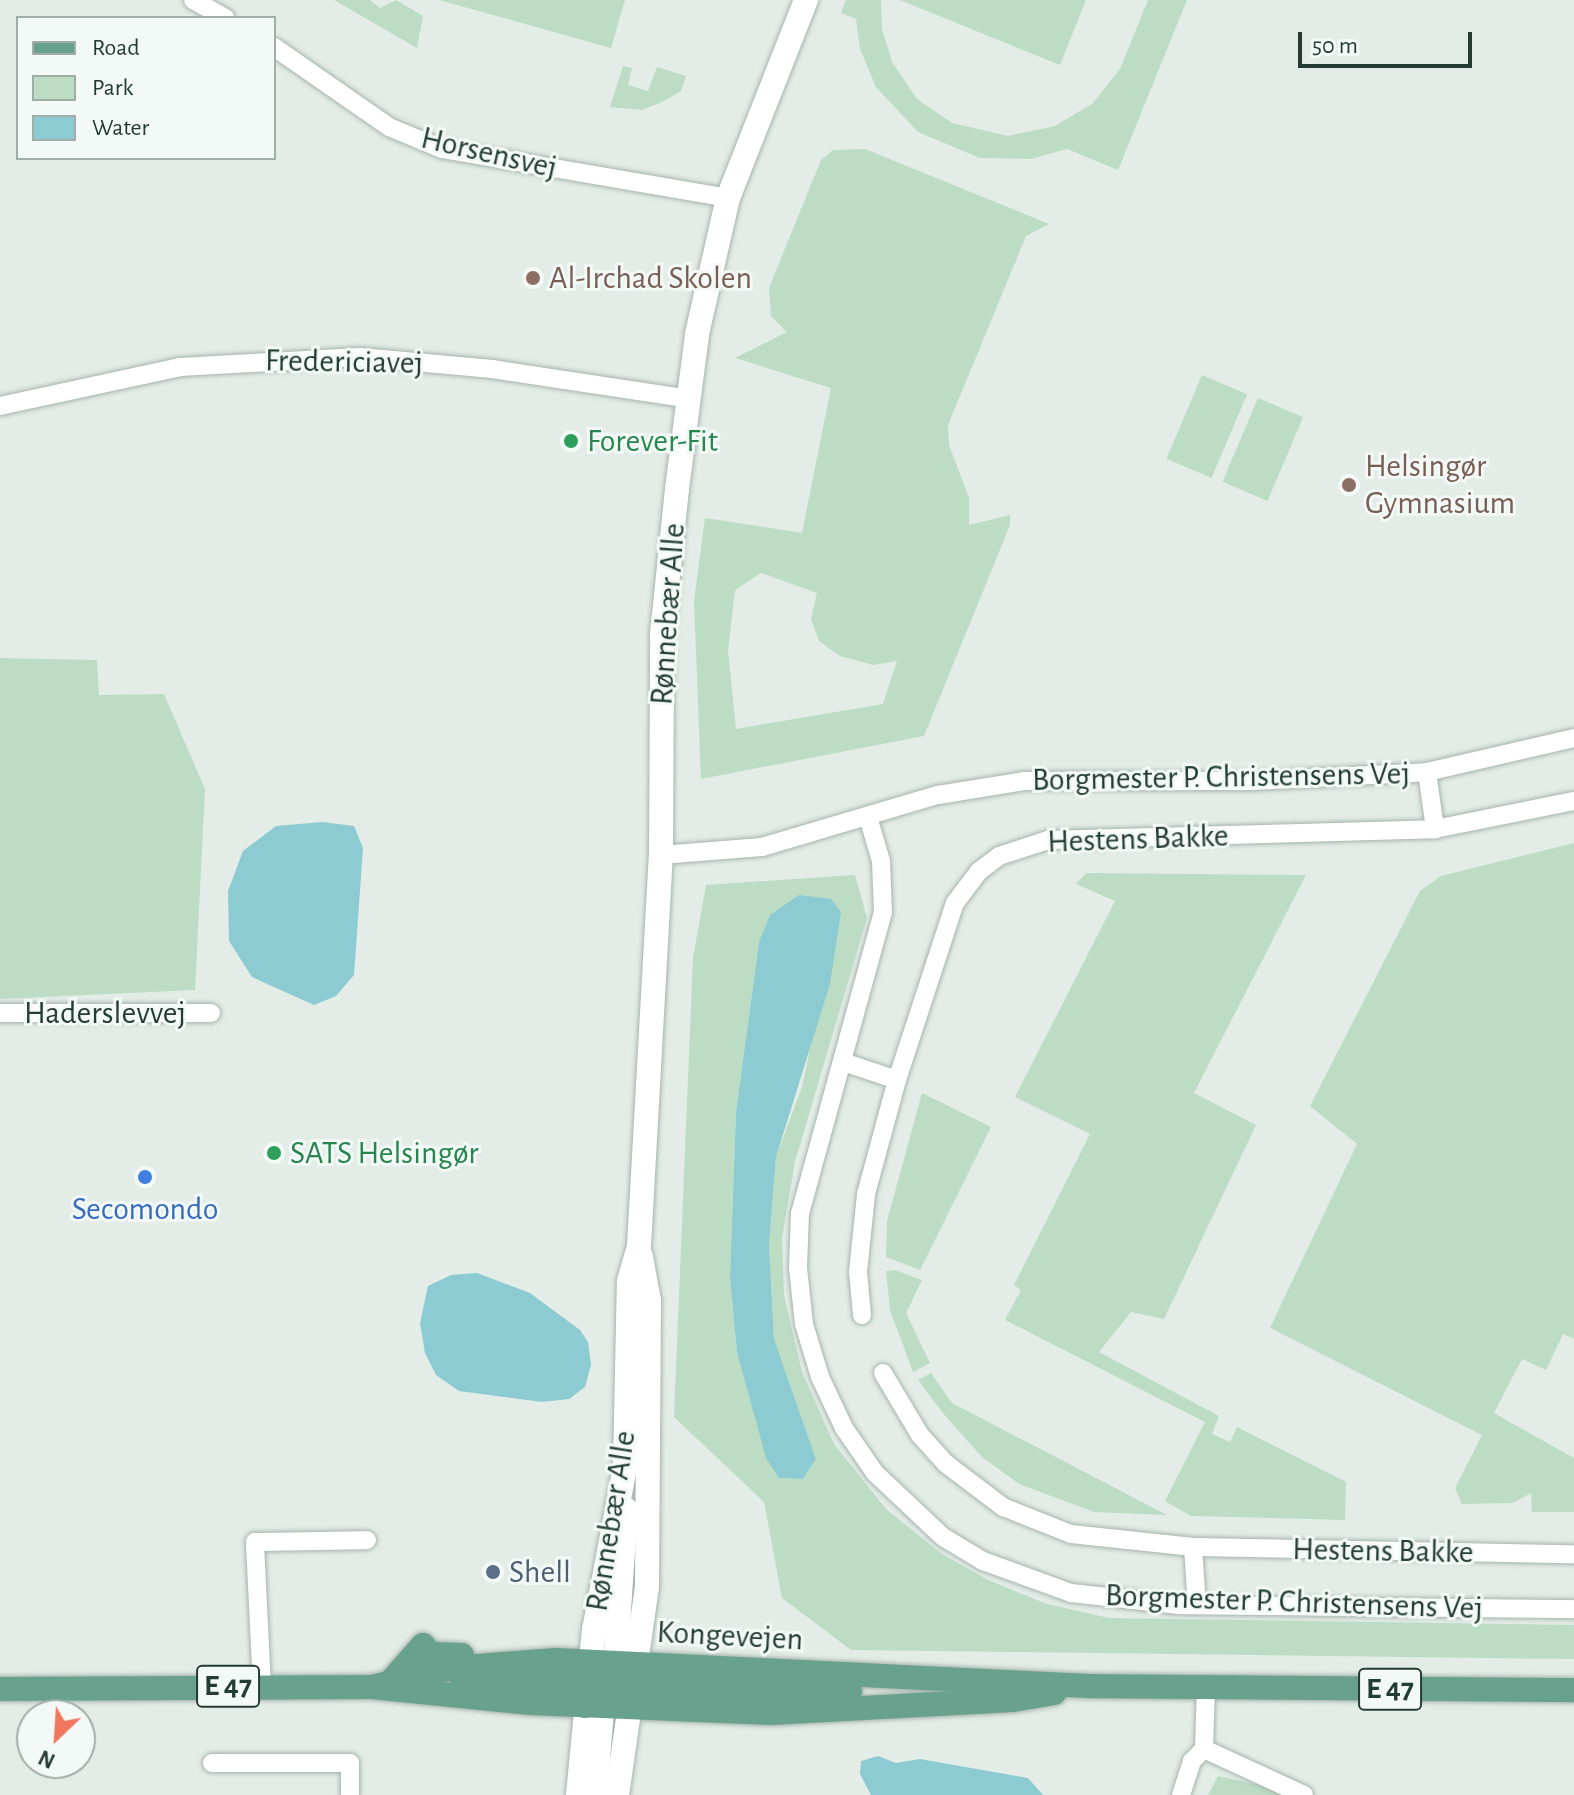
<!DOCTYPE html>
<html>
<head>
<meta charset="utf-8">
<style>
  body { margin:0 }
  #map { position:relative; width:1574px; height:1795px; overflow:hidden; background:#e3ece7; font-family:"Alegreya Sans",sans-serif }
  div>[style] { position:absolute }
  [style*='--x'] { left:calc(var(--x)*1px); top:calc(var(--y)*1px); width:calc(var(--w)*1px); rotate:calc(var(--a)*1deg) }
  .green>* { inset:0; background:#bcddc3; transform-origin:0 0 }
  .water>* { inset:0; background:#8ccbd1 }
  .roads { filter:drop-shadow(0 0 2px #a6b4ae) drop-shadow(0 0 2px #a6b4ae) }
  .street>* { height:18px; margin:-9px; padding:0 9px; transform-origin:9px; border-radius:9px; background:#fff }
  .secondary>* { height:24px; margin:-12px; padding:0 12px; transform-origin:12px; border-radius:12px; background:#fff }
  .primary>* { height:24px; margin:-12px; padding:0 12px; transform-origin:12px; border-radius:12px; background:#68a18e }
  .dots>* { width:22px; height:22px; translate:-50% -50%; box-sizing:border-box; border:4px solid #f3f9f6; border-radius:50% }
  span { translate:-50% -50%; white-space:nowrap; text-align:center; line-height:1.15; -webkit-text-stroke:6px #f3f9f6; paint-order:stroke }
  .shield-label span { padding:2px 6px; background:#f3f9f6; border:2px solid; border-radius:6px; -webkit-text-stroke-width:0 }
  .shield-label { font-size:30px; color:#233d34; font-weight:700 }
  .street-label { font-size:32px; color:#233d34 }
  .education-label { font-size:32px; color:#785e54 }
  .left { translate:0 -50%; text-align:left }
  .leisure-label { font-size:32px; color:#27864d }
  .shop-label { font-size:32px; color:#366cbe }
  .service-label { font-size:32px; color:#4e5e75 }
  .legend { position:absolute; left:16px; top:16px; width:260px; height:144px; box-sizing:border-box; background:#f3f9f6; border:2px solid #a0aea8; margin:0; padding:10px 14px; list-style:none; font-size:24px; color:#233d34 }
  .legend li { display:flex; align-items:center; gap:16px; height:40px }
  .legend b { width:40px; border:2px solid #a0aea8 }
  .north { position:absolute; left:16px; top:1699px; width:80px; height:80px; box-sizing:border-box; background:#f3f9f6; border:2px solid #a0aea8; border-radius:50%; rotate:205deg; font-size:22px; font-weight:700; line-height:32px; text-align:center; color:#233d34 }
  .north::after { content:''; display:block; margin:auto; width:28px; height:36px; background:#f0775d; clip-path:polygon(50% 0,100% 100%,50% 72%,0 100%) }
  .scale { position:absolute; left:1298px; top:32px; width:174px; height:36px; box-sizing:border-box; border:4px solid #233d34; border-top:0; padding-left:10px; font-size:24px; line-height:28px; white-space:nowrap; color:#233d34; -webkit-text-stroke:6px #f3f9f6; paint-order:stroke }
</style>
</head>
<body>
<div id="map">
  <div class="green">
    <div style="clip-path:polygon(334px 0,370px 0,380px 8px,396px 0,423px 16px,417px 48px)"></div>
    <div style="clip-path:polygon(439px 0,625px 0,611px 48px)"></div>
    <div style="clip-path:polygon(846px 0,881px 0,882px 29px,892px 62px,917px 99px,952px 123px,1008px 136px,1055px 126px,1092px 104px,1120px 69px,1148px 0,1187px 0,1118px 170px,1067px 149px,1031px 159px,980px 158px,918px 132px,876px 87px,860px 49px,856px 19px,841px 13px)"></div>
    <div style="clip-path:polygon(900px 0,1086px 0,1060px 65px)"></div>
    <div style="clip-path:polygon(623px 66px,632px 68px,628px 85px,648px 91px,657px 67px,686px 76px,681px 91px,664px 101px,642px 110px,610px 107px)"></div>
    <div style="clip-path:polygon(evenodd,865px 149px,1049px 224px,1026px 236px,948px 425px,949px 445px,969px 498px,969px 525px,1010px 515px,1010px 525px,924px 736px,701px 779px,694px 601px,705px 518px,802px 533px,831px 388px,735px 358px,787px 332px,771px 316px,769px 288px,821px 160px,833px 150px,865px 149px,761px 573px,817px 593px,811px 619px,819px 641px,840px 656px,873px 665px,897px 661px,883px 704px,736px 729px,728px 651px,735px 590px,761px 573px)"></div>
    <div style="left:1202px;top:375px;width:49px;height:91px;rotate:23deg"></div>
    <div style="left:1258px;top:398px;width:49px;height:91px;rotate:23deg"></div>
    <div style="clip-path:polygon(0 658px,97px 660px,99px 695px,164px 694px,205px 789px,195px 990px,0 999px)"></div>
    <div style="clip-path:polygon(1574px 843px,1574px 1339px,1563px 1334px,1546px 1370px,1522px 1359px,1494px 1413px,1574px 1458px,1574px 1512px,1532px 1512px,1531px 1493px,1512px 1503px,1462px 1504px,1455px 1488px,1482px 1435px,1270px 1328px,1357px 1144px,1310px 1106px,1420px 891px,1441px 876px)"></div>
    <div style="clip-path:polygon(1086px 873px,1306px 875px,1194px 1093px,1256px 1125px,1164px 1319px,1131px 1312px,1099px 1352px,1219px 1416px,1212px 1434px,1230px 1442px,1237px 1427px,1346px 1482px,1345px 1520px,1191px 1516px,1175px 1507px,1165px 1501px,1205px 1422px,1005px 1320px,1021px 1290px,1014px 1285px,1090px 1134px,1015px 1097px,1115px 901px,1076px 884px)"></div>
    <div style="clip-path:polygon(evenodd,855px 875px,867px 918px,795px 1162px,782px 1238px,784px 1295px,802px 1372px,834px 1444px,887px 1510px,942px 1554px,988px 1580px,1047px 1604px,1109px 1618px,1574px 1625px,1574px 1659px,851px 1650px,782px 1598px,764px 1502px,674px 1417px,693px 958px,706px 885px,855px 875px,759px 942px,813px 1035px,802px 1087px,776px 1157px,769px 1245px,774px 1339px,816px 1459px,803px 1479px,779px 1478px,737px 1352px,730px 1278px,736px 1112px,759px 942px)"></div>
    <div style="clip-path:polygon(922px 1093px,991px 1127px,920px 1270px,886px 1257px,887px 1221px)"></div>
    <div style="clip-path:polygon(895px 1270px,922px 1280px,906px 1313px,930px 1363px,913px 1372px,890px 1310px,886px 1271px)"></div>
    <div style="clip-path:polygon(931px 1373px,952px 1403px,1167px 1515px,1094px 1512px,1019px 1484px,982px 1457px,942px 1412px,918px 1380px)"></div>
    <div style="clip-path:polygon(1218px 1776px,1260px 1785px,1286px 1795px,1208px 1795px)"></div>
  </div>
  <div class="water">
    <div style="clip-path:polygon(322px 822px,354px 826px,363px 848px,354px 975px,336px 996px,314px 1005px,252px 977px,229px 941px,228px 891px,243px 851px,276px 826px)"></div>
    <div style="clip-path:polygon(799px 895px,831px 899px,841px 912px,830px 984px,776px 1157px,769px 1245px,774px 1339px,816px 1459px,803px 1479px,779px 1478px,766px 1458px,737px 1352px,730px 1278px,736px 1112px,759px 942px,770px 915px)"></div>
    <div style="clip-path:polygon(477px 1273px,530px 1293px,580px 1330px,588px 1342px,591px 1365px,585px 1387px,569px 1399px,542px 1402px,459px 1391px,436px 1375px,425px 1353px,420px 1323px,428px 1286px,451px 1275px)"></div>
    <div style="clip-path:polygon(878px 1756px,896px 1763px,920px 1759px,1028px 1778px,1043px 1795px,871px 1795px,860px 1774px,861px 1761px)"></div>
  </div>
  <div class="roads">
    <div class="street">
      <div style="--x:193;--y:0;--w:37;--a:29"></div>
      <div style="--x:274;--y:47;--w:140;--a:34.8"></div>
      <div style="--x:389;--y:127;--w:57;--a:22.5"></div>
      <div style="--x:442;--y:149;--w:290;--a:9.7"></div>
      <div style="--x:0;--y:406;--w:184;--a:-12.2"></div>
      <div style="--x:180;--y:367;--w:180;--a:-3.2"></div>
      <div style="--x:360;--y:357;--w:133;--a:5.2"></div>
      <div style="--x:492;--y:369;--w:200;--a:8.6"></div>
      <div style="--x:1427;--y:772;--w:58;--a:82"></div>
      <div style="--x:868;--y:817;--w:46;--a:73.5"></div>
      <div style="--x:881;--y:861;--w:51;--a:87.8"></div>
      <div style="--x:883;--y:912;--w:312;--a:105.4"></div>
      <div style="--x:800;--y:1213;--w:55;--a:92.1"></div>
      <div style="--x:798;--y:1268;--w:56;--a:83.9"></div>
      <div style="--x:804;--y:1324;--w:55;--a:73.2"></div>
      <div style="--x:820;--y:1377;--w:56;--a:64.8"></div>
      <div style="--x:844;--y:1428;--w:55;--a:55.4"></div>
      <div style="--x:875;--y:1473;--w:93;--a:43.3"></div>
      <div style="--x:943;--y:1537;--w:47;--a:31"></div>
      <div style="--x:983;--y:1561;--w:94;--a:20"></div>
      <div style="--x:1071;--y:1593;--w:109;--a:6.3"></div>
      <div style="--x:1179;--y:1605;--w:395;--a:0.6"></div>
      <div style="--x:661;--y:855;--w:101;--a:-4.5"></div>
      <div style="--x:762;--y:847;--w:184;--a:-16.5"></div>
      <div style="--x:938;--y:795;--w:87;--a:-9.2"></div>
      <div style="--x:1024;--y:781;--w:228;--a:0"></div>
      <div style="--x:1252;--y:781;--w:175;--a:-2.9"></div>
      <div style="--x:1427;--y:772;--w:151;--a:-13"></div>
      <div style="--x:0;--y:1013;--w:211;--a:0"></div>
      <div style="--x:843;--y:1062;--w:57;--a:18.4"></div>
      <div style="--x:862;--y:1315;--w:43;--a:-95.3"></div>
      <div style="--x:858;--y:1272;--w:78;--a:-84.1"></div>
      <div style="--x:866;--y:1194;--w:118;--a:-74.8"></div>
      <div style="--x:897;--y:1080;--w:186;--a:-71.9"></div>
      <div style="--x:955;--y:903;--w:39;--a:-53"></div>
      <div style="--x:978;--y:872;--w:26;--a:-37"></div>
      <div style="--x:999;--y:856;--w:52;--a:-18.1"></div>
      <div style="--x:1048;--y:840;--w:387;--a:-1.6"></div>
      <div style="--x:1435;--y:829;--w:142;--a:-11.4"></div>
      <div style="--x:883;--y:1373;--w:72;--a:59.2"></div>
      <div style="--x:920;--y:1435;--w:38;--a:48"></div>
      <div style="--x:945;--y:1463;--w:73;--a:37.2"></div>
      <div style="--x:1003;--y:1507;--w:73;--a:21.7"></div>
      <div style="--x:1071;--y:1534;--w:123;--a:6.1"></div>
      <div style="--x:1193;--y:1547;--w:381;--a:1.1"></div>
      <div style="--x:1193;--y:1547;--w:58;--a:86.1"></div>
      <div style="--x:262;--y:1687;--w:145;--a:-92.8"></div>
      <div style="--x:255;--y:1542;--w:112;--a:-1"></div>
      <div style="--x:1204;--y:1749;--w:110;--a:24.7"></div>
      <div style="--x:212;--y:1763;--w:138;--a:0"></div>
      <div style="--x:350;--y:1763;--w:32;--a:90"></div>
      <div style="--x:1181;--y:1795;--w:36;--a:-72"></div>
      <div style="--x:1192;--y:1761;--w:17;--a:-45"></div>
      <div style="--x:1204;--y:1749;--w:62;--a:-88.2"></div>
    </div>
    <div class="secondary">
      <div style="--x:614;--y:1683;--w:174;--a:-86.1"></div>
      <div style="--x:578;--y:1795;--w:166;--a:-84.5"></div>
      <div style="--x:594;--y:1630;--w:166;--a:-79.2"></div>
      <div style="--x:625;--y:1467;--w:186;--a:-88.8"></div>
      <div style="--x:629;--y:1281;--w:36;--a:-74"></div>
      <div style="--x:639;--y:1246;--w:392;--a:-86.8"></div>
      <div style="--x:661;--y:855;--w:221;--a:-89.7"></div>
      <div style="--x:662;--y:634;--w:146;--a:-84.1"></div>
      <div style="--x:677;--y:489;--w:156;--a:-82.6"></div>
      <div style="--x:697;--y:334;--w:139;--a:-77.2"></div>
      <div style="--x:728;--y:198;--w:213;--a:-68.5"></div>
      <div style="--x:595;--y:1795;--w:109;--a:-85.3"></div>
      <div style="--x:617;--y:1795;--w:210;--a:-81.8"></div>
      <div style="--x:647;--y:1587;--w:286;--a:-89.6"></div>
      <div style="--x:649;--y:1301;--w:45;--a:-100.3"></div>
    </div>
    <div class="primary">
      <div style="--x:393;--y:1679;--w:45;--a:-48.6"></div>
      <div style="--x:423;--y:1645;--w:11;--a:52"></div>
      <div style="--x:430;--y:1654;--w:32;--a:2"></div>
      <div style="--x:462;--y:1681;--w:142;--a:0.8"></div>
      <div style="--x:604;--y:1683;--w:16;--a:-14"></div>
      <div style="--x:372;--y:1687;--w:82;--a:-13.4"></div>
      <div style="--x:452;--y:1668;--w:104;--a:-4.4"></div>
      <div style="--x:556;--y:1660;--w:533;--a:2.8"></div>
      <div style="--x:1088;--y:1686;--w:486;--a:0.5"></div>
      <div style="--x:0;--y:1689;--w:372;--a:-0.3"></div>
      <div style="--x:372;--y:1687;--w:159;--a:5.8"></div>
      <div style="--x:530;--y:1703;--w:241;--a:2.4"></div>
      <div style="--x:771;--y:1713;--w:242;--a:-3.1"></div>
      <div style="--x:1013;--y:1700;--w:42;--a:-9.7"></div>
      <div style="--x:585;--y:1706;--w:24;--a:-35"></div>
      <div style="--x:605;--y:1692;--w:29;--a:-10"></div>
      <div style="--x:634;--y:1687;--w:216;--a:1.1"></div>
    </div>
  </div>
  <div class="dots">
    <div style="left:533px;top:278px;background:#8d6e63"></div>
    <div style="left:571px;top:441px;background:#2e9e5b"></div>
    <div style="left:1349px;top:485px;background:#8d6e63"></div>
    <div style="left:274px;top:1153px;background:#2e9e5b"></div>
    <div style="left:145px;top:1177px;background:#3f7fe0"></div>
    <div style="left:493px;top:1572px;background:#5c6f8a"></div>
  </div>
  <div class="shield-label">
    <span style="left:228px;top:1686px">E 47</span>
    <span style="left:1390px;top:1689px">E 47</span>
  </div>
  <div class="street-label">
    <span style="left:489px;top:153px;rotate:13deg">Horsensvej</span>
    <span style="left:344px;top:362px;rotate:1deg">Fredericiavej</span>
    <span style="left:668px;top:614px;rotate:-86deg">Rønnebær Alle</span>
    <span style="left:1221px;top:777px;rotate:-1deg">Borgmester P. Christensens Vej</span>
    <span style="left:1138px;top:839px;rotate:-2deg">Hestens Bakke</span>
    <span style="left:105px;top:1013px">Haderslevvej</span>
    <span style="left:611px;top:1521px;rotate:-81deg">Rønnebær Alle</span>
    <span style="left:1383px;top:1551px;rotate:1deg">Hestens Bakke</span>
    <span style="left:1294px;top:1602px;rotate:2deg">Borgmester P. Christensens Vej</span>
    <span style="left:730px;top:1636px;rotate:3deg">Kongevejen</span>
  </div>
  <div class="education-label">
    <span class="left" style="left:549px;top:278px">Al-Irchad Skolen</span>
    <span class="left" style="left:1365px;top:485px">Helsingør<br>Gymnasium</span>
  </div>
  <div class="leisure-label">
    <span class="left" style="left:587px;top:441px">Forever-Fit</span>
    <span class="left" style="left:290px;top:1153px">SATS Helsingør</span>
  </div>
  <div class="shop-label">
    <span style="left:145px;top:1209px">Secomondo</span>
  </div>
  <div class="service-label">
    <span class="left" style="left:509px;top:1572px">Shell</span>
  </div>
  <ul class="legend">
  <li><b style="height:10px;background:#68a18e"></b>Road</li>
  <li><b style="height:22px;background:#bcddc3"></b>Park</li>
  <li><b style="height:22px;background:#8ccbd1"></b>Water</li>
  </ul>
  <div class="north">N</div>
  <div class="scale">50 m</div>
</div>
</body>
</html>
